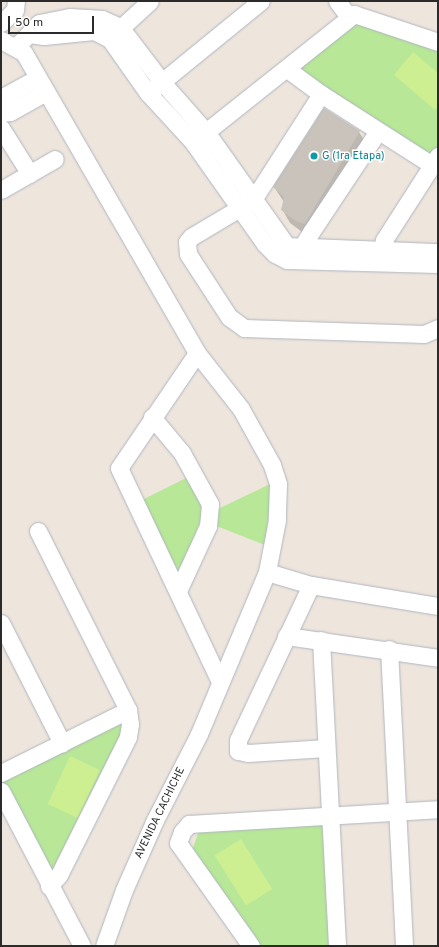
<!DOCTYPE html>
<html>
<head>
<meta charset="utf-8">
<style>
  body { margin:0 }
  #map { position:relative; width:439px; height:947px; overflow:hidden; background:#eee6dd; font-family:Overpass,sans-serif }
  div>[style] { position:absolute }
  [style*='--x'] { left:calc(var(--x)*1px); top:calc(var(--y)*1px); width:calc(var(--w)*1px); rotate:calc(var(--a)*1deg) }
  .green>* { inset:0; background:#b7e797 }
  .pitch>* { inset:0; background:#cdef92; transform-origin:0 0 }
  .shadow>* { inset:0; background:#0003 }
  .building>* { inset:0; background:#c9c3bc }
  .roads { filter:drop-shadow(0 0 1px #b1b5c0) drop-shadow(0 0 1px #b1b5c0) }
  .minor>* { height:17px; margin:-8.5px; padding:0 8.5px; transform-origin:8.5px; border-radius:8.5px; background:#fff }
  .dots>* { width:11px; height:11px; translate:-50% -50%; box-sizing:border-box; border:2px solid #fff; border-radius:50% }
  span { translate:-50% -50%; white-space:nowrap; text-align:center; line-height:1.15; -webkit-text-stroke:3px #fff; paint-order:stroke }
  .culture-label { font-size:11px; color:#0d838f }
  .left { translate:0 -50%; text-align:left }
  .street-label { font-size:11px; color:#2b2b2b }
  .frame { position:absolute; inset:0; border:2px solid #2b2b2b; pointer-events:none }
  .scale { position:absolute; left:8px; top:16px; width:86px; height:18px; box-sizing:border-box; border:2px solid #2b2b2b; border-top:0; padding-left:5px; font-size:12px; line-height:14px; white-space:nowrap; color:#2b2b2b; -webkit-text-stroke:3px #fff; paint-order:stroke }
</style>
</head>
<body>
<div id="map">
  <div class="green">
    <div style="clip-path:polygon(356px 16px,438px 45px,438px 148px,431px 159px,292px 70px)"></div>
    <div style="clip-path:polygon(190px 476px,205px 508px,180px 575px,142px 500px)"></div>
    <div style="clip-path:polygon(270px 484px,271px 492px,265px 545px,214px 525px,220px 508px)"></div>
    <div style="clip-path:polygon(120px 717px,125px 725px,56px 873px,49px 875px,1px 781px)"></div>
    <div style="clip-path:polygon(328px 822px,335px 946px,257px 946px,192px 851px,199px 830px)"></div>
  </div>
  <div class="pitch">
    <div style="clip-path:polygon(413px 52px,438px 73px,438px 106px,435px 110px,394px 75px)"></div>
    <div style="left:70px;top:756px;width:33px;height:53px;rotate:25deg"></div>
    <div style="left:241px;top:839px;width:59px;height:31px;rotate:58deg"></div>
  </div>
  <div class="shadow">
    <div style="clip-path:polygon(359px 132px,367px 145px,305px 234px,290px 223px,282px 209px,284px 202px,274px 187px)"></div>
  </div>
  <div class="building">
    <div style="clip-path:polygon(324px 108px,360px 131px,305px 224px,296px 221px,281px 210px,284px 197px,273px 187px)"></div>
  </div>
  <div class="roads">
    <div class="minor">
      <div style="--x:337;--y:1;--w:20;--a:53"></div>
      <div style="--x:1;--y:23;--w:19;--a:-43"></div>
      <div style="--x:15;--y:10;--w:9;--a:-84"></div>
      <div style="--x:29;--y:34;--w:15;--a:8"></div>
      <div style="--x:44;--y:36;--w:50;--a:-5.7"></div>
      <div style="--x:94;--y:31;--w:18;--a:27"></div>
      <div style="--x:110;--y:39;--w:66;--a:54.9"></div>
      <div style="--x:148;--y:93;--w:67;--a:47.4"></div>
      <div style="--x:193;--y:142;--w:125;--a:54.8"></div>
      <div style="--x:265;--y:244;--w:14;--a:45"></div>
      <div style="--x:275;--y:254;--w:13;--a:27"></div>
      <div style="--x:287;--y:260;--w:151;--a:1.5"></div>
      <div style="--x:113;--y:35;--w:50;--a:-42.6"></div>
      <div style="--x:1;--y:40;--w:26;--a:29"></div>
      <div style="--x:24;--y:53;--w:346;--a:60"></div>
      <div style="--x:197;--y:353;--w:71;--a:51.8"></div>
      <div style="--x:241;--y:409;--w:64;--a:61"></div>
      <div style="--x:272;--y:465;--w:20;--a:72"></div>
      <div style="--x:278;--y:484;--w:36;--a:92"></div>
      <div style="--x:277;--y:520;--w:53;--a:100.9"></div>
      <div style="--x:267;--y:572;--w:176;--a:112.8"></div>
      <div style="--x:199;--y:734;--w:97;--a:117.1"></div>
      <div style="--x:155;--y:820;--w:77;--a:113.9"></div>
      <div style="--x:124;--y:890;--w:59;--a:109.7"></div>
      <div style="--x:16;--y:47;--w:33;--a:-46"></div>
      <div style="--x:39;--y:23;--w:32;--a:-11"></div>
      <div style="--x:70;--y:17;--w:17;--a:3"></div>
      <div style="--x:87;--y:18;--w:15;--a:4"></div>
      <div style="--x:102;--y:19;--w:20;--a:24"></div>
      <div style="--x:120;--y:27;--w:69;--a:52.6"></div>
      <div style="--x:162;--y:82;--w:68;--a:48.6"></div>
      <div style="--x:207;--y:133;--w:138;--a:54.7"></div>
      <div style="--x:287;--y:246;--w:151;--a:2.3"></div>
      <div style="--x:287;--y:69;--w:42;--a:36.3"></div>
      <div style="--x:321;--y:94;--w:132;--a:32.6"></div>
      <div style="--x:153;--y:89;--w:139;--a:-39.2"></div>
      <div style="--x:321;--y:94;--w:126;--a:122.7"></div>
      <div style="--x:253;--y:200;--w:72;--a:149.2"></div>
      <div style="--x:191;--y:237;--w:6;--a:129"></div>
      <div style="--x:187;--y:242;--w:12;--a:85"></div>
      <div style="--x:188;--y:254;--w:75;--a:56.9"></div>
      <div style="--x:229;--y:317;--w:19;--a:36"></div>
      <div style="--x:244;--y:328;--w:180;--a:1.9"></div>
      <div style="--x:424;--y:334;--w:15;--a:-23"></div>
      <div style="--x:1;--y:98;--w:41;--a:-29.1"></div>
      <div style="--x:1;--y:113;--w:9;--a:-6"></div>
      <div style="--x:10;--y:112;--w:41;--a:-29.1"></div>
      <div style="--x:1;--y:128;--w:54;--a:57.8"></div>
      <div style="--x:197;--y:139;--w:201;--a:-38.5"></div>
      <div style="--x:354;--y:14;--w:89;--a:18.4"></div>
      <div style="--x:1;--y:190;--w:62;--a:-29.9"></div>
      <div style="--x:300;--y:258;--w:10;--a:-84"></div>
      <div style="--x:301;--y:248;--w:19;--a:-58"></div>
      <div style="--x:311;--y:232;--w:121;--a:-56.4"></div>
      <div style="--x:379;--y:259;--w:20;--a:-75"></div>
      <div style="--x:384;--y:240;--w:100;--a:-57.3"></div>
      <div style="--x:197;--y:353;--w:139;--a:124.1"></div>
      <div style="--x:119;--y:468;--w:237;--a:64.7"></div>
      <div style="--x:152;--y:417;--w:47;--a:50.2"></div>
      <div style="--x:182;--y:453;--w:58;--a:61.2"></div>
      <div style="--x:210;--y:504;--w:22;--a:95"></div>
      <div style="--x:208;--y:526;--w:72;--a:114.8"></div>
      <div style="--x:38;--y:531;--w:200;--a:63.3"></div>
      <div style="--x:128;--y:710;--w:14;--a:82"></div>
      <div style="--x:130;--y:724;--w:13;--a:99"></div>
      <div style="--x:128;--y:737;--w:154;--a:116.6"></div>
      <div style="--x:59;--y:875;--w:15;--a:132"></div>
      <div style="--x:267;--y:572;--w:46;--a:16.5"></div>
      <div style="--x:311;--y:585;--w:129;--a:9.4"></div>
      <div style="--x:311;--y:585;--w:171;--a:115.2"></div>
      <div style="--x:238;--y:740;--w:11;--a:90"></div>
      <div style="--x:238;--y:751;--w:10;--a:11"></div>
      <div style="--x:248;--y:753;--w:78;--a:-3.7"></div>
      <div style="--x:1;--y:623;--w:135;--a:63.1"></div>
      <div style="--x:286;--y:636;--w:154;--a:8.2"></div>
      <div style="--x:321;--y:640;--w:306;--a:87"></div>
      <div style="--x:389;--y:649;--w:297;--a:87.1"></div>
      <div style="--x:1;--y:773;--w:142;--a:-26.4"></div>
      <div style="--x:1;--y:791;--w:175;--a:62.4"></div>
      <div style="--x:251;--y:946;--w:126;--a:-125.3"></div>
      <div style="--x:178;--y:843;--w:12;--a:-70"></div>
      <div style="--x:182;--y:832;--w:11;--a:-49"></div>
      <div style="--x:189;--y:824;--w:249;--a:-3.4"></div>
    </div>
  </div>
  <div class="dots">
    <div style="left:314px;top:156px;background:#0f9aa8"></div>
  </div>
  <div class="culture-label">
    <span class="left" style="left:322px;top:156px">G (1ra Etapa)</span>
  </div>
  <div class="street-label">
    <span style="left:160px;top:813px;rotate:-64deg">AVENIDA CACHICHE</span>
  </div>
  <div class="frame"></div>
  <div class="scale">50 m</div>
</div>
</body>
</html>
